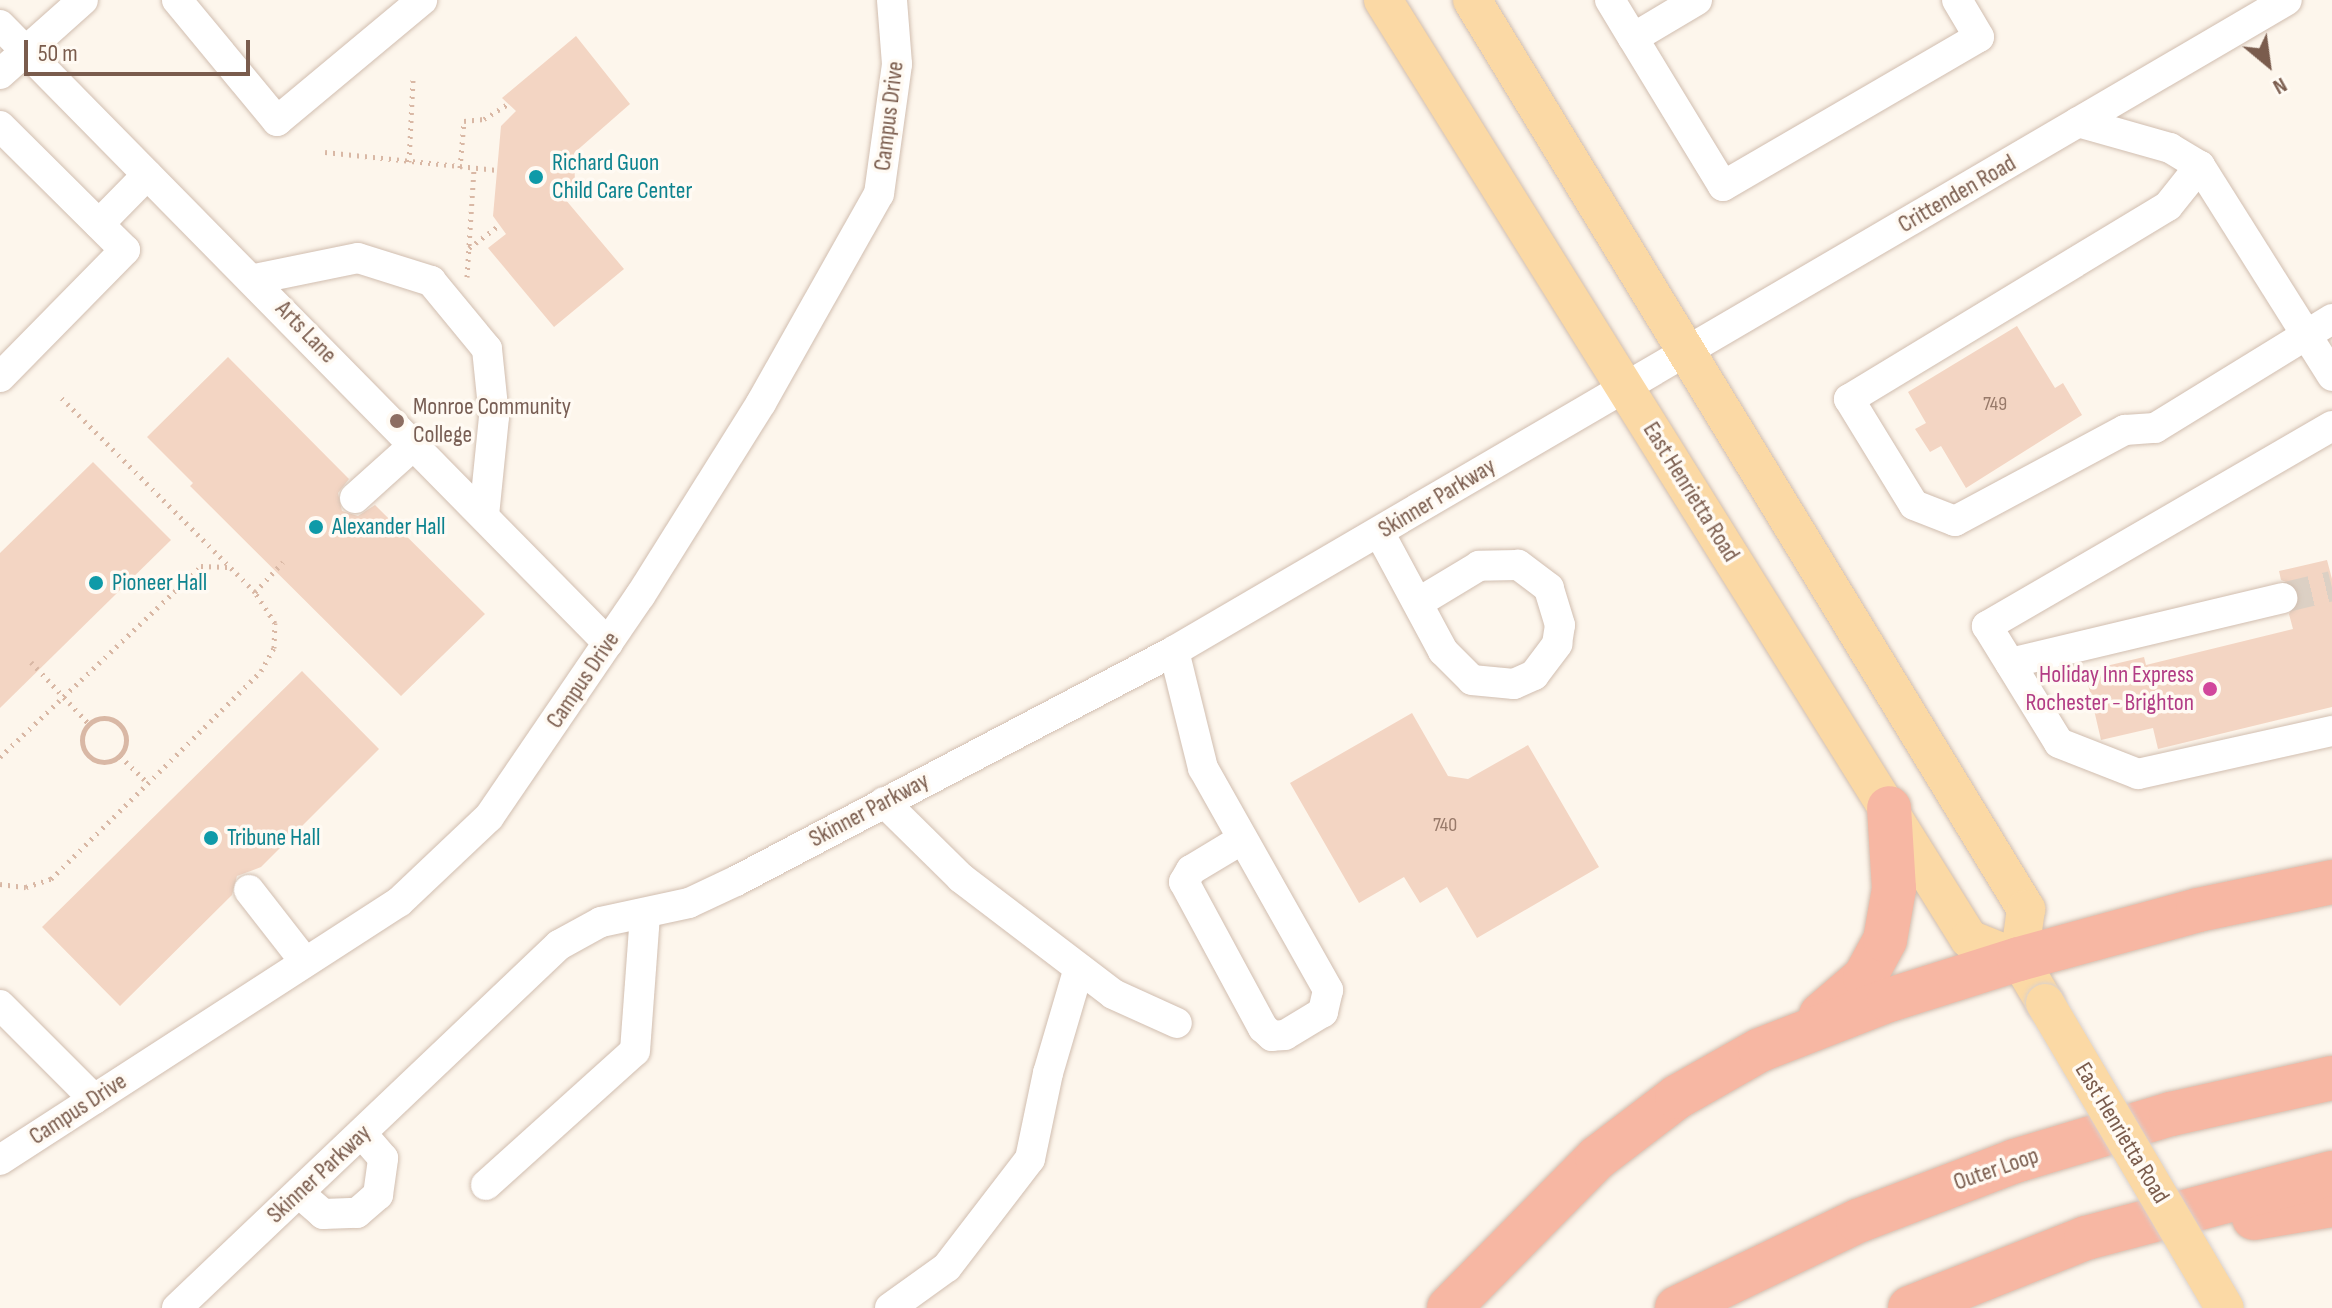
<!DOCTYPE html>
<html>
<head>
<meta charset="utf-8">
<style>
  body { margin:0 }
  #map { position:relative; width:2332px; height:1308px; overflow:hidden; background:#fdf6ec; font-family:"Sofia Sans Condensed",sans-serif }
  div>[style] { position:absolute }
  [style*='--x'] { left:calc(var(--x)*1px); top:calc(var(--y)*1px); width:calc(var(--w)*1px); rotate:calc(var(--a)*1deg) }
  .building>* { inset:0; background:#f3d5c3 }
  .minor-tunnel>* { height:30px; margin-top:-15px; transform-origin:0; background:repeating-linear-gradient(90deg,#dcd0c4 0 30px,transparent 0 45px) }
  .path>* { height:5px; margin-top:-2.5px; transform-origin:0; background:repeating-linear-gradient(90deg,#d9b8a5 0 2px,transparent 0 8px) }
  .path>.ring { margin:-2.5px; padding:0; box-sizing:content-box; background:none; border:5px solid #d9b8a5; border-radius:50% }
  .roads { filter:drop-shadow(0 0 2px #d1beb0) drop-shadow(0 0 2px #d1beb0) }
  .minor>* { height:30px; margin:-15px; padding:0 15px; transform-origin:15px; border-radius:15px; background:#fff }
  .major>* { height:38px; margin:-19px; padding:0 19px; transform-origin:19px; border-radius:19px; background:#fbd9a5 }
  .highway>* { height:44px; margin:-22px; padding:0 22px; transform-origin:22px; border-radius:22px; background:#f7b7a3 }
  .bridges { filter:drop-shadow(0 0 2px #dad1cd) drop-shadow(0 0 2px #dad1cd) }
  .major-bridge>* { height:38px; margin:-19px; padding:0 19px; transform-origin:19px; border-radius:19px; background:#fbd9a5 }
  .dots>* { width:22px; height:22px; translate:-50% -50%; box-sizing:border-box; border:4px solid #fffaf3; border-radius:50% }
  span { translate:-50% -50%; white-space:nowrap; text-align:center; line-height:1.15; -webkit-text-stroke:7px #fffaf3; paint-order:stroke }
  .number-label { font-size:20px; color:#987a6a }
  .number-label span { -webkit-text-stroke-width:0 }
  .street-label { font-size:24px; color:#7a5c4d }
  .culture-label { font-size:24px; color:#0d838f }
  .left { translate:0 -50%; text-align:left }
  .education-label { font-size:24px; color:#785e54 }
  .hotel-label { font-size:24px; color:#b23c85 }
  .right { translate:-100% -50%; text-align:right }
  .north { position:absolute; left:2228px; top:24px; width:80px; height:80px; -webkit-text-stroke:6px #fffaf3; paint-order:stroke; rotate:151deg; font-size:22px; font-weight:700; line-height:32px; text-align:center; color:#7a5c4d }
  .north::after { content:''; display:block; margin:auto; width:28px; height:36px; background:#7a5c4d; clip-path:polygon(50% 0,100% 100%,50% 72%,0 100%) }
  .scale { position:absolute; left:24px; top:40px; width:226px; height:36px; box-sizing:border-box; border:4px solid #7a5c4d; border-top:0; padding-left:10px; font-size:24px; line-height:28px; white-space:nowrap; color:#7a5c4d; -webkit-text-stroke:6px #fffaf3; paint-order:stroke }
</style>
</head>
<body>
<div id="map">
  <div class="building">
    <div style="clip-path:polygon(576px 36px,630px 104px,574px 153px,575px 183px,565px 199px,624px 269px,554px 327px,488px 248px,506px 234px,493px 216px,501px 126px,516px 111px,502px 98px)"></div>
    <div style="clip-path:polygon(2017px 326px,2055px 388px,2063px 383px,2082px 415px,1966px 488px,1941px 446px,1930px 452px,1915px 429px,1926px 423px,1908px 392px)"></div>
    <div style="clip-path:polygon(228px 357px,349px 479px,338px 493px,342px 511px,358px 516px,375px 505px,485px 614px,401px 696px,190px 486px,193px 483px,147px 437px)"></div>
    <div style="clip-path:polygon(93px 462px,171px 540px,0 708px,0 553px)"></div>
    <div style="clip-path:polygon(2327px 560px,2332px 579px,2332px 707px,2158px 749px,2153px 728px,2101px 740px,2085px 671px,2144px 657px,2146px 665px,2293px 629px,2289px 614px,2300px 595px,2294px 585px,2281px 580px,2279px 571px)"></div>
    <div style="clip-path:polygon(302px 671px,379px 749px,261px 867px,237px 876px,232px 895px,120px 1006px,42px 927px)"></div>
    <div style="clip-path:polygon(1412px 713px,1448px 776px,1468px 779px,1528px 745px,1599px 867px,1477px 938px,1447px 887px,1420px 903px,1404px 877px,1359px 903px,1290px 783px)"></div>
  </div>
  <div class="minor-tunnel">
    <div style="--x:2282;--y:598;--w:51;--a:-13.5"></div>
  </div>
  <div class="path">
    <div style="--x:325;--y:152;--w:173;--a:6"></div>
    <div style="--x:409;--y:162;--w:83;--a:-87.2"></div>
    <div style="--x:460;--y:168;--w:47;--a:-85.1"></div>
    <div style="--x:464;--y:121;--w:20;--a:-6"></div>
    <div style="--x:484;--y:119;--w:28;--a:-32"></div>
    <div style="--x:469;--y:248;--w:39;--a:-37"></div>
    <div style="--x:467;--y:277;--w:107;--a:-86.3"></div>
    <div style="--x:255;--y:592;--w:41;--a:-47"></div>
    <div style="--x:31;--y:662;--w:85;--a:46.9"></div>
    <div class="ring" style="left:82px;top:718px;width:39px;height:39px"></div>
    <div style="--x:120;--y:756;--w:39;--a:44"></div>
    <div style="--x:0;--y:757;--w:277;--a:-43.5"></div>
    <div style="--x:201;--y:566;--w:27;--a:2"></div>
    <div style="--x:0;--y:884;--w:26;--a:7"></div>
    <div style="--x:26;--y:887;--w:26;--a:-18"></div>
    <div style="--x:51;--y:879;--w:296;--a:-44.7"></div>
    <div style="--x:261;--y:671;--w:26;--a:-61"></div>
    <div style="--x:274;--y:648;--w:25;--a:-88"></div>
    <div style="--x:275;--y:623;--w:37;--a:-123"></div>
    <div style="--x:255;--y:592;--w:275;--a:-134.9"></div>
  </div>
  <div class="roads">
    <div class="minor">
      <div style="--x:177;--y:0;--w:157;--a:50.4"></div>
      <div style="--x:277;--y:121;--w:189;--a:-39.8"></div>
      <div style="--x:1610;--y:0;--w:44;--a:58.8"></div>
      <div style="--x:1697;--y:0;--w:74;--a:149.3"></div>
      <div style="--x:1633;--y:38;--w:173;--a:58.7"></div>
      <div style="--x:1723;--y:186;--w:296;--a:-30.2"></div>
      <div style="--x:1979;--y:37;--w:43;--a:-120.7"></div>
      <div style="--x:0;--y:25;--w:867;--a:45.47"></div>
      <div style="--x:0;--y:74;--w:111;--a:-41.7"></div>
      <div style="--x:2078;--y:122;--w:96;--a:15.8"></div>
      <div style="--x:2170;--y:148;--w:35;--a:31"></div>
      <div style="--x:2200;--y:166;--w:248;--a:57.8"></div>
      <div style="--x:0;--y:126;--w:176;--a:44.8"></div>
      <div style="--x:125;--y:250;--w:178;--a:134.5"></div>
      <div style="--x:2200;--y:166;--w:51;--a:128.7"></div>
      <div style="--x:2168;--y:206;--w:373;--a:148.8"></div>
      <div style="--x:1849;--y:399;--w:124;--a:58.5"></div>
      <div style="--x:1914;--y:505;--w:44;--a:21.3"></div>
      <div style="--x:1955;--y:521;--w:193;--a:-28.2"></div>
      <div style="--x:2125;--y:430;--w:30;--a:-4"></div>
      <div style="--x:2155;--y:428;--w:208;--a:-31.6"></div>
      <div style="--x:99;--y:224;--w:69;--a:-45.6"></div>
      <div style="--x:255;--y:279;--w:105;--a:-11.5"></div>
      <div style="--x:358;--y:258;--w:77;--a:17.5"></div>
      <div style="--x:431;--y:281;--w:88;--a:50.5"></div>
      <div style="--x:487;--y:349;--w:68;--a:84.1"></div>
      <div style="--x:494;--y:417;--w:99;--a:95.8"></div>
      <div style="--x:2332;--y:426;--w:399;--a:149.9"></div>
      <div style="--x:1987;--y:626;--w:137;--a:58.4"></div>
      <div style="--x:2059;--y:743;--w:85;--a:21.4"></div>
      <div style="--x:2138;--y:774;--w:199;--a:-12.5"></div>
      <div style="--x:355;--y:498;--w:81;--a:-42"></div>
      <div style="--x:1379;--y:532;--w:135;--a:61.7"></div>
      <div style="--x:1443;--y:651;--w:41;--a:45"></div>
      <div style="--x:1472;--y:680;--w:42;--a:5.4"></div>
      <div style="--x:1514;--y:684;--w:22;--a:-24"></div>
      <div style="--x:1534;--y:675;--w:39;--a:-53"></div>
      <div style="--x:1557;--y:644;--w:19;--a:-81"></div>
      <div style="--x:1560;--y:625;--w:39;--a:-107"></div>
      <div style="--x:1549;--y:588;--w:39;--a:-143"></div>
      <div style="--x:1518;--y:565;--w:39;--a:179"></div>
      <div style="--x:1479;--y:566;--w:70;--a:149"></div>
      <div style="--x:1174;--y:651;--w:121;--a:76.1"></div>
      <div style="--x:1203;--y:768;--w:255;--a:60.6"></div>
      <div style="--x:1328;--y:990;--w:23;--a:103"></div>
      <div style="--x:1323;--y:1012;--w:44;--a:148.8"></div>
      <div style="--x:1285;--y:1035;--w:13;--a:176"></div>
      <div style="--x:1272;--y:1036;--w:12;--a:-138"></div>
      <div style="--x:1263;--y:1028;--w:166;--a:-118.4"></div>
      <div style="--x:1184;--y:882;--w:14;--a:-60"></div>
      <div style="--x:1191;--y:870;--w:58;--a:-31"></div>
      <div style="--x:2010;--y:663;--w:280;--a:-13.4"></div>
      <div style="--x:884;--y:802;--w:108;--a:44.6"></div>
      <div style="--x:961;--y:878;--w:191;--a:37.3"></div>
      <div style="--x:1113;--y:994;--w:70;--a:24.4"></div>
      <div style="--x:249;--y:890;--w:91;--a:52.1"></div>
      <div style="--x:0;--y:1005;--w:133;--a:45"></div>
      <div style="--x:0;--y:1160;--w:475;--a:-32.9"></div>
      <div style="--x:399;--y:902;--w:124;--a:-43.4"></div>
      <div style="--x:489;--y:817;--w:268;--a:-55.7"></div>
      <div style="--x:640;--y:596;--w:228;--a:-57.9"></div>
      <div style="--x:761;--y:403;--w:240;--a:-60.6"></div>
      <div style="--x:879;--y:194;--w:131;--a:-82.1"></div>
      <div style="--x:897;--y:64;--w:64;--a:-94.5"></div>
      <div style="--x:486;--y:1185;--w:200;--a:-42"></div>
      <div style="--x:635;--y:1051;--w:135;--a:-85.8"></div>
      <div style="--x:299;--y:1193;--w:32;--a:41"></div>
      <div style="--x:323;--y:1214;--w:34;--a:-2"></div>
      <div style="--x:357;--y:1213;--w:28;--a:-41"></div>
      <div style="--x:378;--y:1195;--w:37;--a:-82"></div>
      <div style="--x:383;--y:1158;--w:32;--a:-131"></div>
      <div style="--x:177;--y:1308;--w:527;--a:-43.54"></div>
      <div style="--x:559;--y:945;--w:48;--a:-28.7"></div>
      <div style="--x:601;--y:922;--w:90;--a:-12.2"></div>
      <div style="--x:689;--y:903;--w:52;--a:-25.1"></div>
      <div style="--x:736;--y:881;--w:495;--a:-27.7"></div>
      <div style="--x:1174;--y:651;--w:1289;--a:-30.32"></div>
      <div style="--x:890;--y:1308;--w:70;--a:-35.7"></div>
      <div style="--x:947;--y:1267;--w:136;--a:-52.5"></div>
      <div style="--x:1030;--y:1159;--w:88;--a:-78.2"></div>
      <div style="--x:1048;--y:1073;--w:109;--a:-73.6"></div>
    </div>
    <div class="major">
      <div style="--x:1383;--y:0;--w:1107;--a:58.03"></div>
      <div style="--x:1969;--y:939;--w:54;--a:21.8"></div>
      <div style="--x:2019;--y:959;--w:51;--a:59.4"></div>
      <div style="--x:1472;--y:0;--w:1065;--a:58.64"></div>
      <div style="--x:2026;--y:909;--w:50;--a:98"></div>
    </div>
    <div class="highway">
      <div style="--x:1821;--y:1015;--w:58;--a:-40.8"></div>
      <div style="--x:1865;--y:977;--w:42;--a:-61.6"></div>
      <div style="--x:1885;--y:940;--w:52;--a:-80"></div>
      <div style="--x:1894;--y:889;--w:81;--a:-93.5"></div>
      <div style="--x:2254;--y:1218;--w:79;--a:-9.5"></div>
      <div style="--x:1449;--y:1308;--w:211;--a:-45.4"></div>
      <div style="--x:1597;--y:1158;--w:101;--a:-37.3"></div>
      <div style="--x:1677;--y:1097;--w:95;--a:-29.5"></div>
      <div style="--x:1760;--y:1050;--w:138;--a:-21.2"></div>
      <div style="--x:1889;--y:1000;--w:136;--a:-17.5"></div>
      <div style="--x:2019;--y:959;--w:186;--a:-15.3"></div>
      <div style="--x:2198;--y:910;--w:137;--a:-11.8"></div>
      <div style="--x:1677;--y:1308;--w:201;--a:-25.7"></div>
      <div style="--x:1858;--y:1221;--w:168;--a:-20.9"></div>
      <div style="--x:2015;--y:1161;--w:163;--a:-16.8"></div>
      <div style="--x:2171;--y:1114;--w:165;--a:-12.6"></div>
      <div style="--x:1910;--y:1308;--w:189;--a:-21.7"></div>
      <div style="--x:2086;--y:1238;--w:254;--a:-14.8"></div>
    </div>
  </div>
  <div class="bridges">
    <div class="major-bridge">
      <div style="--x:2045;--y:1003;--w:354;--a:59.5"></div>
    </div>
  </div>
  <div class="dots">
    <div style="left:536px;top:177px;background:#0f9aa8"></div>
    <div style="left:397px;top:421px;background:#8d6e63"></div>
    <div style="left:316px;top:527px;background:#0f9aa8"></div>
    <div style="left:96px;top:583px;background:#0f9aa8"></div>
    <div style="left:2210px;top:689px;background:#d1479c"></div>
    <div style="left:211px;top:838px;background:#0f9aa8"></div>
  </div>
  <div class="number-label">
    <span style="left:1995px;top:404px">749</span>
    <span style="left:1445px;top:825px">740</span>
  </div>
  <div class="street-label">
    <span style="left:889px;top:116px;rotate:-83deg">Campus Drive</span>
    <span style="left:1957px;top:194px;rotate:-30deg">Crittenden Road</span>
    <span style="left:306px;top:332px;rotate:46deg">Arts Lane</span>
    <span style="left:1691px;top:492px;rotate:58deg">East Henrietta Road</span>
    <span style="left:1437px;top:498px;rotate:-31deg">Skinner Parkway</span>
    <span style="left:583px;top:680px;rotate:-56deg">Campus Drive</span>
    <span style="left:869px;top:810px;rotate:-28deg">Skinner Parkway</span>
    <span style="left:78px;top:1109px;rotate:-33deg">Campus Drive</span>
    <span style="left:2122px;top:1133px;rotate:59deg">East Henrietta Road</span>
    <span style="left:1996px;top:1169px;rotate:-19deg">Outer Loop</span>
    <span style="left:319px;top:1174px;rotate:-43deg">Skinner Parkway</span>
  </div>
  <div class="culture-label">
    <span class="left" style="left:552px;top:177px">Richard Guon<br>Child Care Center</span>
    <span class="left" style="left:332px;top:527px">Alexander Hall</span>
    <span class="left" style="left:112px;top:583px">Pioneer Hall</span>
    <span class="left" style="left:227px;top:838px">Tribune Hall</span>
  </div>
  <div class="education-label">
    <span class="left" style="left:413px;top:421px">Monroe Community<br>College</span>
  </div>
  <div class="hotel-label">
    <span class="right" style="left:2194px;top:689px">Holiday Inn Express<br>Rochester - Brighton</span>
  </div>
  <div class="north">N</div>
  <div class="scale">50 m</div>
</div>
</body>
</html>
